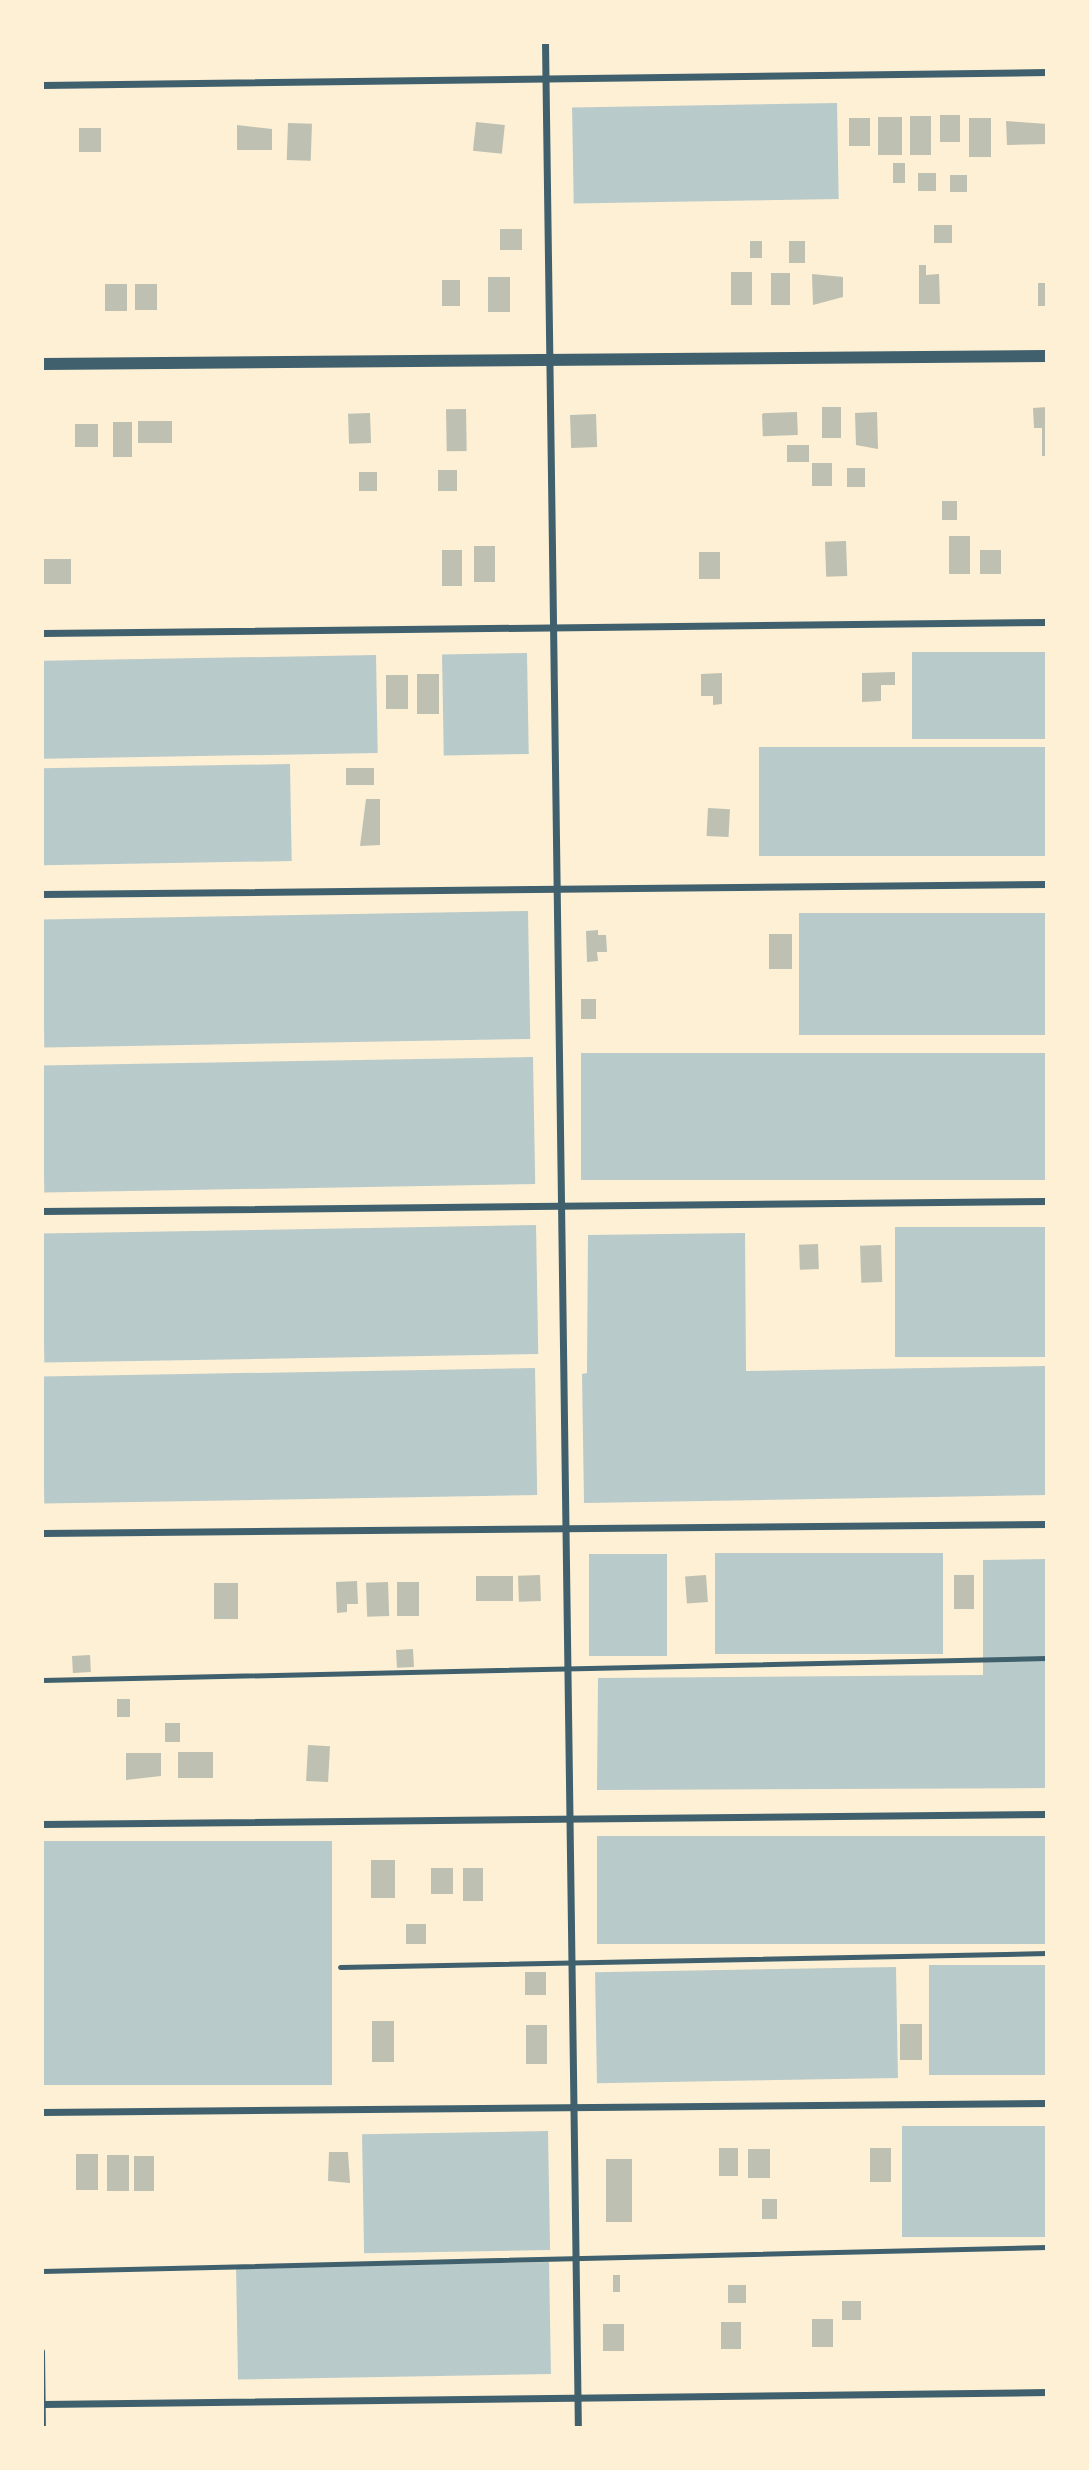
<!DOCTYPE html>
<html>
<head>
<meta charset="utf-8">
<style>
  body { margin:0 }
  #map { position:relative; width:1089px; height:2470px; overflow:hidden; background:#fdf0d5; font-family:"Archivo Narrow",sans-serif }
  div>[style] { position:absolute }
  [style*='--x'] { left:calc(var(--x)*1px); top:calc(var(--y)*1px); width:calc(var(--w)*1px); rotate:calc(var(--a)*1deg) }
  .green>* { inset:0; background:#b9caca; transform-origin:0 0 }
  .building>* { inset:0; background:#bec0b2; transform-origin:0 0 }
  .service>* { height:5px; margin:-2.5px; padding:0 2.5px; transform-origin:2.5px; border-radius:2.5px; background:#3f606c }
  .minor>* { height:7px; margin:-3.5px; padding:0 3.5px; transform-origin:3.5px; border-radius:3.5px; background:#3f606c }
  .tertiary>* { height:12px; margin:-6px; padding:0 6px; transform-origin:6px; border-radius:6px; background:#3f606c }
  span { translate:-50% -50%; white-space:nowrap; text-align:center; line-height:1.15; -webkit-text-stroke:5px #fdf0d5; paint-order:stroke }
  .frame { position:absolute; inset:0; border:44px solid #fdf0d5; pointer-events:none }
</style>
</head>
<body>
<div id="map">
  <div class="green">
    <div style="left:837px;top:103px;width:96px;height:265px;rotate:89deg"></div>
    <div style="left:1047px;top:652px;width:87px;height:135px;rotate:90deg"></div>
    <div style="left:527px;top:653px;width:101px;height:85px;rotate:89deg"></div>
    <div style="left:376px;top:655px;width:98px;height:334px;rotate:89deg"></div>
    <div style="left:1047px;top:747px;width:109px;height:288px;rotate:90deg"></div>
    <div style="left:290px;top:764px;width:97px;height:248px;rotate:89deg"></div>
    <div style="left:528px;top:911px;width:128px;height:486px;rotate:89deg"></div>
    <div style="left:799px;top:913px;width:248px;height:122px"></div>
    <div style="left:1047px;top:1053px;width:127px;height:466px;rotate:90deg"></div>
    <div style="left:533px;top:1057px;width:127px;height:491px;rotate:89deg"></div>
    <div style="left:536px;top:1225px;width:129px;height:494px;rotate:89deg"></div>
    <div style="left:1047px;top:1227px;width:130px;height:152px;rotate:90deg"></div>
    <div style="clip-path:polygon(745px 1233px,746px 1371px,1047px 1366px,1047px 1495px,584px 1503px,582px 1374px,587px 1373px,588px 1235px)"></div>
    <div style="left:535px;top:1368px;width:127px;height:493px;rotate:89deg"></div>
    <div style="left:943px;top:1553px;width:101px;height:228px;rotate:90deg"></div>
    <div style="left:667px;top:1554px;width:102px;height:78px;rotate:90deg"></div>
    <div style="clip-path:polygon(1047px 1559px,1047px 1788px,597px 1790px,598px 1678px,983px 1675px,983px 1560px)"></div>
    <div style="left:1047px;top:1836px;width:108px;height:450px;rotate:90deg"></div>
    <div style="left:332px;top:1841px;width:244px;height:290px;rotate:90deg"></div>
    <div style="left:1047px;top:1965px;width:110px;height:118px;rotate:90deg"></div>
    <div style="left:896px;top:1967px;width:111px;height:301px;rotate:89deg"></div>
    <div style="left:1047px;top:2126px;width:111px;height:145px;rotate:90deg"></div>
    <div style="left:548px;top:2131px;width:119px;height:186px;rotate:89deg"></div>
    <div style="left:549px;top:2262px;width:112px;height:313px;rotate:89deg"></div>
  </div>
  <div class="building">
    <div style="left:940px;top:115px;width:20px;height:27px"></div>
    <div style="left:910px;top:116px;width:21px;height:39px"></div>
    <div style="left:878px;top:117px;width:24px;height:38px"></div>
    <div style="left:849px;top:118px;width:21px;height:28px"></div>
    <div style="left:969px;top:118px;width:22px;height:39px"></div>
    <div style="clip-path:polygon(1006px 121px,1047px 124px,1047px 144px,1007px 145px)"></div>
    <div style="left:476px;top:122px;width:29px;height:29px;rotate:6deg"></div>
    <div style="left:288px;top:123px;width:24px;height:37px;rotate:2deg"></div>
    <div style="clip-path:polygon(237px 125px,272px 129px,272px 150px,237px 150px)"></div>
    <div style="left:79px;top:128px;width:22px;height:24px"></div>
    <div style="left:893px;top:163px;width:12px;height:20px"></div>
    <div style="left:918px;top:173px;width:18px;height:18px"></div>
    <div style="left:950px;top:175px;width:17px;height:17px"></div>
    <div style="left:934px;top:225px;width:18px;height:18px"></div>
    <div style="left:500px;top:229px;width:22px;height:21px"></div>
    <div style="left:750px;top:241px;width:12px;height:17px"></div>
    <div style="left:789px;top:241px;width:16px;height:22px"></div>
    <div style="clip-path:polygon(919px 265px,926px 265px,926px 275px,939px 274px,940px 304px,919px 304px)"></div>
    <div style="left:731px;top:272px;width:21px;height:33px"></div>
    <div style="left:771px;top:273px;width:19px;height:32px"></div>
    <div style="clip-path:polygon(812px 274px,843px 277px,843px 297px,813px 305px)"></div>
    <div style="left:488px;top:277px;width:22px;height:35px"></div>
    <div style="left:442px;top:280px;width:18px;height:26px"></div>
    <div style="left:1038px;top:283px;width:9px;height:23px"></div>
    <div style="left:105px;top:284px;width:22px;height:27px"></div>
    <div style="left:135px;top:284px;width:22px;height:26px"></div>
    <div style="left:822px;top:407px;width:19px;height:31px"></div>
    <div style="clip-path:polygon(1047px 407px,1047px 456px,1042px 456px,1042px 428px,1034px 428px,1033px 408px)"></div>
    <div style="left:466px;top:409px;width:42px;height:20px;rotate:89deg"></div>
    <div style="left:797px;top:412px;width:23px;height:35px;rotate:88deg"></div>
    <div style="clip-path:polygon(877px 412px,878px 449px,856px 445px,855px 413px)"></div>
    <div style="left:370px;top:413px;width:30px;height:22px;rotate:88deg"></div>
    <div style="left:596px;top:414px;width:33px;height:26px;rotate:88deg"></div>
    <div style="left:138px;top:421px;width:34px;height:22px"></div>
    <div style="left:113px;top:422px;width:19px;height:35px"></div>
    <div style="left:75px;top:424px;width:23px;height:23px"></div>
    <div style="left:787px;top:445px;width:22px;height:17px"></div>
    <div style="left:812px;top:463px;width:20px;height:23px"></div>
    <div style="left:847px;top:468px;width:18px;height:19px"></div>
    <div style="left:438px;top:470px;width:19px;height:21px"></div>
    <div style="left:359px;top:472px;width:18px;height:19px"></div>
    <div style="left:942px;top:501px;width:15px;height:19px"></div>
    <div style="left:949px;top:536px;width:21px;height:38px"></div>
    <div style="left:846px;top:541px;width:35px;height:21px;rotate:88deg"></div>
    <div style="left:495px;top:546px;width:36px;height:21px;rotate:90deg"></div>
    <div style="left:442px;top:550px;width:20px;height:36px"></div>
    <div style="left:980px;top:550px;width:21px;height:24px"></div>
    <div style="left:699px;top:552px;width:21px;height:27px"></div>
    <div style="left:42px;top:559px;width:29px;height:25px"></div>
    <div style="clip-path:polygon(895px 672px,895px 685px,881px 685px,881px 701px,862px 702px,862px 673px)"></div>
    <div style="clip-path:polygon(722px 673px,722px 704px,713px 705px,713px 696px,701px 696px,701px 674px)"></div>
    <div style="left:417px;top:674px;width:22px;height:40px"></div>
    <div style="left:408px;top:675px;width:34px;height:22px;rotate:90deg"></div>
    <div style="left:346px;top:768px;width:28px;height:17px"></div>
    <div style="clip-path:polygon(366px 799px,380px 799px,380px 845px,360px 846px)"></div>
    <div style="left:708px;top:808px;width:22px;height:28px;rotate:3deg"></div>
    <div style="clip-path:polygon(598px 930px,598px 935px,606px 935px,607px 952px,597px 952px,598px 961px,587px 962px,586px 931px)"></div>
    <div style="left:769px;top:934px;width:23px;height:35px"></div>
    <div style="left:581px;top:999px;width:15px;height:20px"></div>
    <div style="left:818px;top:1244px;width:25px;height:19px;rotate:88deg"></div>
    <div style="left:881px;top:1245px;width:37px;height:21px;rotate:88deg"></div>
    <div style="left:540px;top:1575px;width:26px;height:22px;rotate:88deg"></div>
    <div style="left:706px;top:1575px;width:27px;height:21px;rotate:86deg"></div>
    <div style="left:974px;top:1575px;width:34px;height:20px;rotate:90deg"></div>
    <div style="left:476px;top:1576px;width:37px;height:25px"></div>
    <div style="clip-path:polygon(357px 1581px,358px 1604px,347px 1604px,347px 1612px,337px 1613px,336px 1582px)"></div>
    <div style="left:388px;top:1582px;width:34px;height:22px;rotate:88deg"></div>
    <div style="left:397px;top:1582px;width:22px;height:34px"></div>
    <div style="left:214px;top:1583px;width:24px;height:36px"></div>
    <div style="left:413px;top:1649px;width:18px;height:17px;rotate:87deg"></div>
    <div style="left:90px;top:1655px;width:17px;height:18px;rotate:87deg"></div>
    <div style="left:130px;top:1699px;width:18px;height:13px;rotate:90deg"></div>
    <div style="left:165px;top:1723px;width:15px;height:19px"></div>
    <div style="left:308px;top:1745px;width:22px;height:36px;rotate:3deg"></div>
    <div style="left:178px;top:1752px;width:35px;height:26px"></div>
    <div style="clip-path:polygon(126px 1753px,161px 1753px,161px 1776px,126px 1780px)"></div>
    <div style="left:371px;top:1860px;width:24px;height:38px"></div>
    <div style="left:431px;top:1868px;width:22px;height:26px"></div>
    <div style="left:463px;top:1868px;width:20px;height:33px"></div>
    <div style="left:406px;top:1924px;width:20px;height:20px"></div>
    <div style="left:525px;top:1972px;width:21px;height:23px"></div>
    <div style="left:394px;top:2021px;width:41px;height:22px;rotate:90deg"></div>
    <div style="left:900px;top:2024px;width:22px;height:36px"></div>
    <div style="left:526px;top:2025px;width:21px;height:39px"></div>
    <div style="left:719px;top:2148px;width:19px;height:28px"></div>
    <div style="left:870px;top:2148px;width:21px;height:34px"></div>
    <div style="left:748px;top:2149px;width:22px;height:29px"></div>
    <div style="clip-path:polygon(329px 2152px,348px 2152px,350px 2183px,328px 2181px)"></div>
    <div style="left:76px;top:2154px;width:22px;height:36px"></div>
    <div style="left:129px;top:2155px;width:36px;height:22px;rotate:90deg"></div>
    <div style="left:134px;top:2156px;width:20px;height:35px"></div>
    <div style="left:606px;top:2159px;width:26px;height:63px"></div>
    <div style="left:777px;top:2199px;width:20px;height:15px;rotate:90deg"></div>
    <div style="left:613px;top:2275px;width:7px;height:17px"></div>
    <div style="left:728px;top:2285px;width:18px;height:18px"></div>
    <div style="left:842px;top:2301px;width:19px;height:19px"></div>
    <div style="left:833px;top:2319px;width:28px;height:21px;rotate:90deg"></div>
    <div style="left:721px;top:2322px;width:20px;height:27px"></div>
    <div style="left:624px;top:2324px;width:27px;height:21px;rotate:90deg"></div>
  </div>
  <div class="service">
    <div style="--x:42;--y:1680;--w:1005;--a:-1.25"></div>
    <div style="--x:340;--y:1967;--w:707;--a:-1.13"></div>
    <div style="--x:42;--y:2271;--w:1005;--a:-1.37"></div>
    <div style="--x:42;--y:2351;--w:77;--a:89.3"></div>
  </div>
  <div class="minor">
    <div style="--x:545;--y:42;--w:2386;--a:89.21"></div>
    <div style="--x:42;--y:85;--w:1005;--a:-0.74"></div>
    <div style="--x:42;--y:633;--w:1005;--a:-0.63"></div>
    <div style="--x:42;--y:894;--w:1005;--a:-0.57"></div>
    <div style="--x:42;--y:1211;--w:1005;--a:-0.57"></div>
    <div style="--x:42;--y:1533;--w:1005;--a:-0.51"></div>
    <div style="--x:42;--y:1824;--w:1005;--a:-0.57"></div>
    <div style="--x:42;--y:2112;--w:1005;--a:-0.51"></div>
    <div style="--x:42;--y:2404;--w:1005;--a:-0.68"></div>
  </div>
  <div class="tertiary">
    <div style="--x:42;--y:364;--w:1005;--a:-0.46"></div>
  </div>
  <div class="frame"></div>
</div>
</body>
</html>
